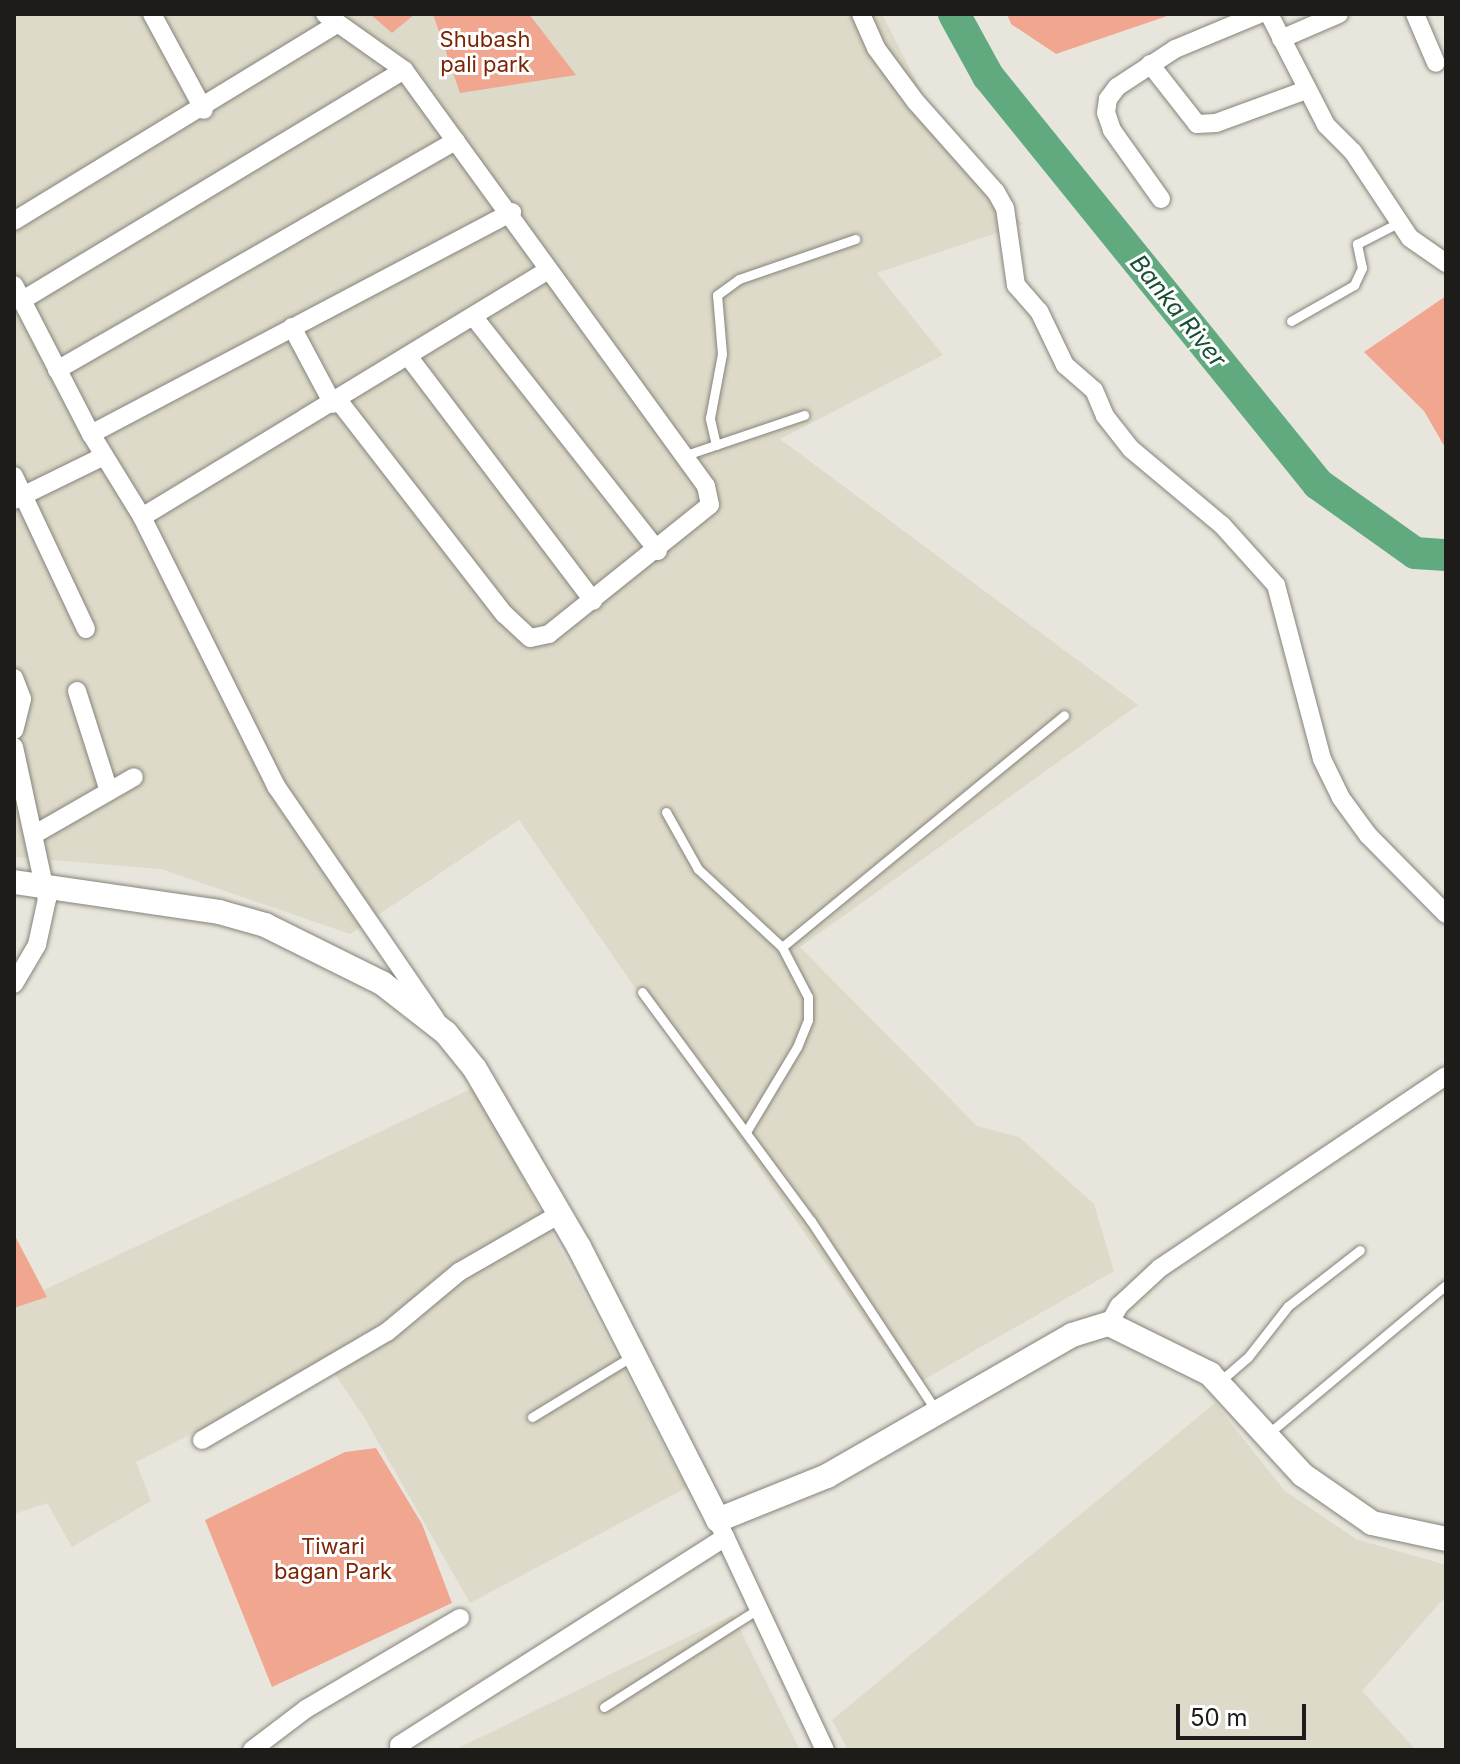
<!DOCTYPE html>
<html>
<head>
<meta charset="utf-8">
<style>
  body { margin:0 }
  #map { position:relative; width:1460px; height:1764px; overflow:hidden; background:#e8e6dc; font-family:Inter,sans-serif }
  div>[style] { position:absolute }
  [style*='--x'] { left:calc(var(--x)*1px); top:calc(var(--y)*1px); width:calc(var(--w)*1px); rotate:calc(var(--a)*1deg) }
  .built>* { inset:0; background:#dedac9 }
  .green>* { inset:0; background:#f1a690 }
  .river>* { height:32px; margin:-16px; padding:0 16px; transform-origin:16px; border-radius:16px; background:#61aa80 }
  .roads { filter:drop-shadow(0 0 2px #85837b) drop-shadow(0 0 2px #85837b) }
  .service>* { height:9px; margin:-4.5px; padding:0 4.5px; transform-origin:4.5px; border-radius:4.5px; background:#fff }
  .minor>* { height:18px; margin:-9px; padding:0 9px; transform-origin:9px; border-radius:9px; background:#fff }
  .tertiary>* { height:24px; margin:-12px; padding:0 12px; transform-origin:12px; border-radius:12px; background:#fff }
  span { translate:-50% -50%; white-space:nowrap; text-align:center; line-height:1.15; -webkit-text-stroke:6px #fff; paint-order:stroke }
  .park-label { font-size:22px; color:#7c2506 }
  .water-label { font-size:24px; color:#185033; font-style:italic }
  .frame { position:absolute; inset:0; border:16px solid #1d1c19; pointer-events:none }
  .scale { position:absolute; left:1176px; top:1704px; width:130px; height:36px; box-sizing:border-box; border:4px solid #1d1c19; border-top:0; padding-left:10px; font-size:24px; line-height:28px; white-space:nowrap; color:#1d1c19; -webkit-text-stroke:6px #fff; paint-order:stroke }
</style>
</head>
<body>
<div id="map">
  <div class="built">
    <div style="clip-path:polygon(14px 14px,882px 14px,955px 157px,1023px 224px,877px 273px,943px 355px,780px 439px,1138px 705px,800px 947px,977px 1126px,1019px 1137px,1094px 1204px,1114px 1271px,911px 1387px,519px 820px,350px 934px,161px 869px,14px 857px)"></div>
    <div style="clip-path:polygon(475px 1087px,686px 1488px,470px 1603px,364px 1417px,328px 1364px,136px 1462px,151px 1501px,72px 1547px,47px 1503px,14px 1514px,14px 1304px)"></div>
    <div style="clip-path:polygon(1215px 1403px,1285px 1491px,1356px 1539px,1446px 1565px,1446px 1596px,1362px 1691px,1416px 1750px,848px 1750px,832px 1720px)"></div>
    <div style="clip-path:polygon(733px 1615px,800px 1750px,454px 1750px)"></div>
  </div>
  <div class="green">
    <div style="clip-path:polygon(370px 14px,415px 14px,392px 33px)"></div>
    <div style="clip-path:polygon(433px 14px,529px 14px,576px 75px,460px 93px)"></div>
    <div style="clip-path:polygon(1007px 14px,1173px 14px,1056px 54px,1011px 24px)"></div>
    <div style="clip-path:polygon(1446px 296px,1446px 449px,1424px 411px,1364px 352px)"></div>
    <div style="clip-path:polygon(14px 1234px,47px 1297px,14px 1308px)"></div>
    <div style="clip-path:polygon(376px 1448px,422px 1524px,452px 1603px,272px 1687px,205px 1520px,345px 1452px)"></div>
  </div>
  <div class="river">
    <div style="--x:954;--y:14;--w:71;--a:61.3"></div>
    <div style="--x:988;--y:76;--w:525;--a:51.03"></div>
    <div style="--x:1318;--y:484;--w:119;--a:35.4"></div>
    <div style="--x:1415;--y:553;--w:31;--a:4"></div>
  </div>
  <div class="roads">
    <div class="service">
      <div style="--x:1291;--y:321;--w:73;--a:-29.7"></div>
      <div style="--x:1354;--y:285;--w:19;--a:-65"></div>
      <div style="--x:1362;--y:268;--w:25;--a:-102"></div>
      <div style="--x:1357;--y:244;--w:46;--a:-27.1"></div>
      <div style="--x:716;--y:445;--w:28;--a:-103"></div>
      <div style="--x:710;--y:418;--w:65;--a:-79.4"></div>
      <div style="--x:722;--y:354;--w:59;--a:-94.8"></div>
      <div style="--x:717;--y:295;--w:27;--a:-36"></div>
      <div style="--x:739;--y:279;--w:123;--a:-19"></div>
      <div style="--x:683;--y:456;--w:128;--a:-18.7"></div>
      <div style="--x:666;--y:812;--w:65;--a:60.7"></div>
      <div style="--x:698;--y:869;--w:115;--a:42.9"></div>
      <div style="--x:782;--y:947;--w:56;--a:62.5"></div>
      <div style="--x:808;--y:997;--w:23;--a:90"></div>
      <div style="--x:808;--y:1020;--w:29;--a:112"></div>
      <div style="--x:797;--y:1047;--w:99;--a:121"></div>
      <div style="--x:782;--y:947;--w:365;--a:-39.4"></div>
      <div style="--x:642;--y:992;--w:285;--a:53.6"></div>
      <div style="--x:811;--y:1221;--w:229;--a:56.6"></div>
      <div style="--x:1218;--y:1383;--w:40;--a:-41"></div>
      <div style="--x:1248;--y:1357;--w:65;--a:-51.9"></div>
      <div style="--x:1288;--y:1306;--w:91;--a:-37.9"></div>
      <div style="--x:532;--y:1417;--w:119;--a:-31.3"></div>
      <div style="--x:1269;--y:1433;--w:231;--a:-39.9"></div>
      <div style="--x:604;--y:1707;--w:183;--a:-32.5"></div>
    </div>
    <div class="minor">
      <div style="--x:152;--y:14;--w:109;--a:61.6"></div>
      <div style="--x:325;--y:14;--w:97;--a:35.3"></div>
      <div style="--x:404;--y:70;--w:514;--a:54.02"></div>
      <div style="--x:706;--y:486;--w:19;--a:78"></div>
      <div style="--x:710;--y:505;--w:206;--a:141.3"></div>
      <div style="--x:549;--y:634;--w:19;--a:168"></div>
      <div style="--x:530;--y:638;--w:35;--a:-137"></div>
      <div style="--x:504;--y:614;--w:271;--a:-127.8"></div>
      <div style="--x:861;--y:14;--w:37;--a:66"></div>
      <div style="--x:876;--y:48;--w:67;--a:53.5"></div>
      <div style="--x:916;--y:102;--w:120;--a:48.4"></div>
      <div style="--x:996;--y:192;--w:18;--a:61"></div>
      <div style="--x:1005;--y:208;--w:78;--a:81.9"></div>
      <div style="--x:1016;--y:285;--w:35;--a:49"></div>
      <div style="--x:1039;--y:311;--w:60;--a:64.3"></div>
      <div style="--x:1065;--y:365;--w:38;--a:41"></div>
      <div style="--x:1094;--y:390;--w:28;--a:67"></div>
      <div style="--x:1105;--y:416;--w:42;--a:51.8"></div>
      <div style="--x:1131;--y:449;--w:119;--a:39.9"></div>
      <div style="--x:1222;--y:525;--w:81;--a:48"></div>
      <div style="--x:1276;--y:585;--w:180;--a:75.2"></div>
      <div style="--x:1322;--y:759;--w:43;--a:64"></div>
      <div style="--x:1341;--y:798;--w:46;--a:53.9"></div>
      <div style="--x:1368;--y:835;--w:111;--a:45.4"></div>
      <div style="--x:1269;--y:14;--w:125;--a:62.8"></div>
      <div style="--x:1326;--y:125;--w:38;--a:45"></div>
      <div style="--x:1353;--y:152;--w:103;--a:56.5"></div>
      <div style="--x:1410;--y:238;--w:44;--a:34.8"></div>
      <div style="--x:1415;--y:14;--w:53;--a:66.8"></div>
      <div style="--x:1281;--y:39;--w:63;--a:-23.3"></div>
      <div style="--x:1150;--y:64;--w:76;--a:51.9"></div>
      <div style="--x:1197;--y:124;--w:19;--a:-3"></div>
      <div style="--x:1216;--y:123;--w:96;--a:-20.1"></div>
      <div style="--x:1161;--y:199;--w:85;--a:-125.4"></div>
      <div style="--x:1112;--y:130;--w:18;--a:-109"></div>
      <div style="--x:1106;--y:113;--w:14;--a:-82"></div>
      <div style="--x:1108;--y:99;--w:15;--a:-53"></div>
      <div style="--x:1117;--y:87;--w:69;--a:-33.2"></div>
      <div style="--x:1175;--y:49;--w:91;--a:-22.6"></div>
      <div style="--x:14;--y:221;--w:378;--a:-31.4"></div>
      <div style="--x:14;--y:285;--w:168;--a:62.7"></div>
      <div style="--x:91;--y:434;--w:97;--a:58.4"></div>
      <div style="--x:142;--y:517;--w:301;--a:63.5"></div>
      <div style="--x:276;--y:786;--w:283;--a:55.6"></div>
      <div style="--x:21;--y:301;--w:447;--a:-31.1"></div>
      <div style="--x:473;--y:316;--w:299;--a:51.8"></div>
      <div style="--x:292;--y:327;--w:87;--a:62"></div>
      <div style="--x:408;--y:356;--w:307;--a:52.9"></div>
      <div style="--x:57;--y:370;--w:460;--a:-29.9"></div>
      <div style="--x:91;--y:434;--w:476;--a:-27.8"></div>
      <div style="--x:14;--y:476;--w:169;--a:64.8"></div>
      <div style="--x:14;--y:500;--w:100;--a:-26.1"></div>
      <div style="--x:142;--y:517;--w:475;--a:-31.3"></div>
      <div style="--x:14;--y:678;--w:22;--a:69"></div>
      <div style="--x:22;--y:699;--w:32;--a:104"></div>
      <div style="--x:77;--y:691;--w:105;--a:72.3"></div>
      <div style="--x:14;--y:747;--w:156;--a:77.8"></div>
      <div style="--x:47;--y:899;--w:47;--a:102.3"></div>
      <div style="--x:37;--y:945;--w:45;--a:120.5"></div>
      <div style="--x:35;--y:834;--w:114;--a:-29.9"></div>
      <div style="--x:1109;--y:1324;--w:21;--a:-61"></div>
      <div style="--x:1119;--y:1306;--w:56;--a:-42.8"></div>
      <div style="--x:1160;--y:1268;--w:344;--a:-33.9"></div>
      <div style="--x:202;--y:1440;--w:214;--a:-30.3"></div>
      <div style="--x:387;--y:1332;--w:94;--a:-39.8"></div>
      <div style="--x:459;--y:1272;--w:116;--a:-29.9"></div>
      <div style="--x:720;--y:1526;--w:247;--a:64.9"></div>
      <div style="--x:399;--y:1745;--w:387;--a:-32.5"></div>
      <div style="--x:252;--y:1750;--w:68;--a:-37.2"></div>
      <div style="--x:306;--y:1709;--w:179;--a:-30.6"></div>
    </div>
    <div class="tertiary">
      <div style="--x:14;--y:882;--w:207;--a:8.3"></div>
      <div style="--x:219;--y:912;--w:48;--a:15.8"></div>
      <div style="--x:265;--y:925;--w:131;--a:26.4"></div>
      <div style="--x:382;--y:983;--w:81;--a:38"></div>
      <div style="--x:446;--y:1033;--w:46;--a:51.1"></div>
      <div style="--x:475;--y:1069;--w:206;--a:59.7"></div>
      <div style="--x:579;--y:1247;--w:306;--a:63"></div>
      <div style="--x:718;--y:1520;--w:118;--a:-22"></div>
      <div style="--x:827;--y:1476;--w:283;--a:-29.9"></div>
      <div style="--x:1072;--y:1335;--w:39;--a:-17"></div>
      <div style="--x:1109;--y:1324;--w:113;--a:26.3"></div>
      <div style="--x:1210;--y:1374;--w:137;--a:47.4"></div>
      <div style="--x:1303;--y:1475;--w:84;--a:34.8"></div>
      <div style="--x:1372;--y:1523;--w:76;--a:12.2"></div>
    </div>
  </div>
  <div class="park-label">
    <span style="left:485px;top:52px">Shubash<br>pali park</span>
    <span style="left:333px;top:1559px">Tiwari<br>bagan Park</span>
  </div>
  <div class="water-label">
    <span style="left:1178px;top:311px;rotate:51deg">Banka River</span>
  </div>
  <div class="frame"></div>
  <div class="scale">50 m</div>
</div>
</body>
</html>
